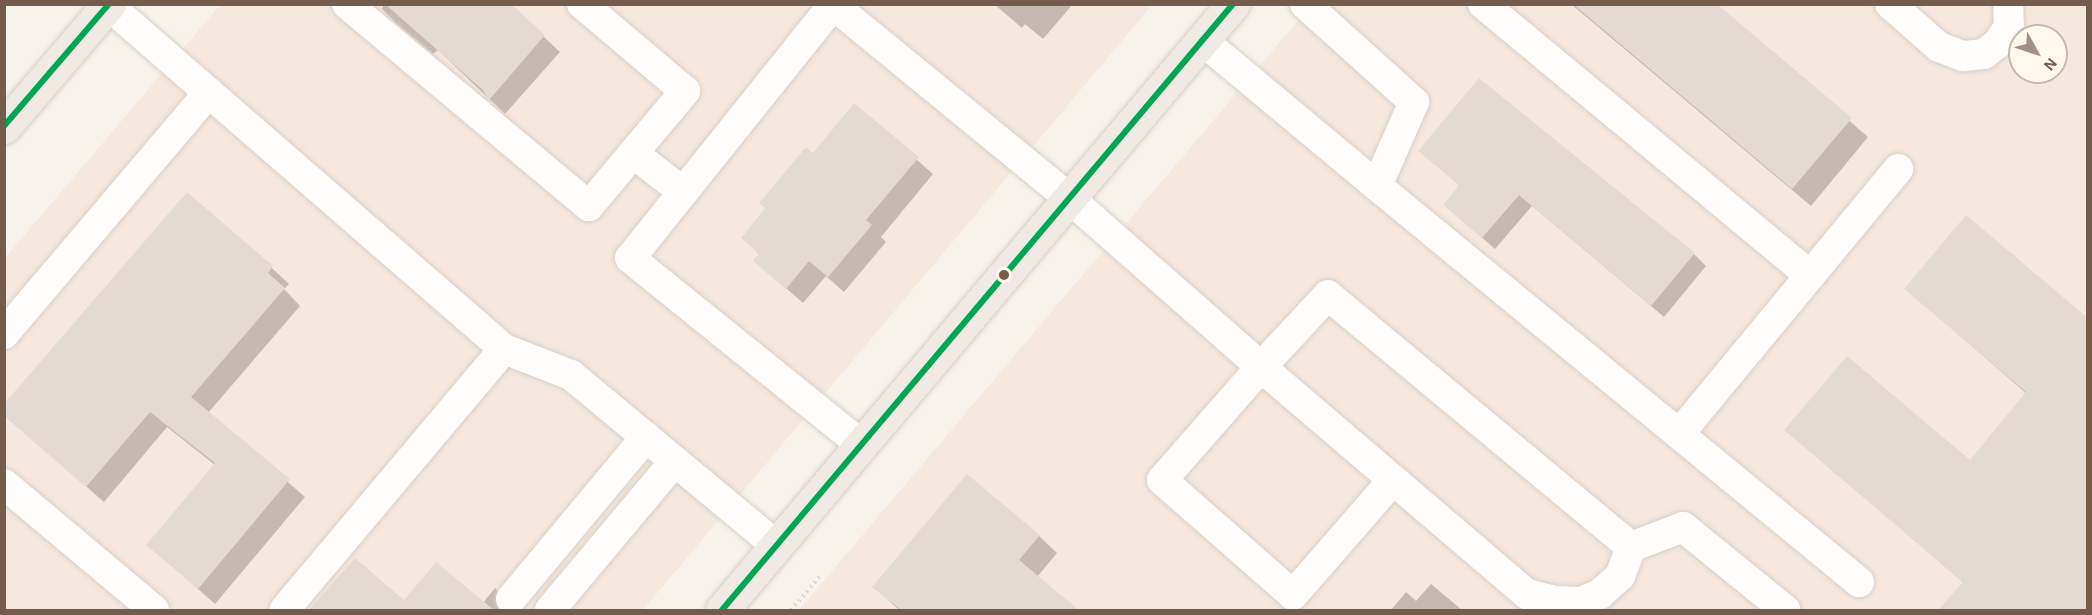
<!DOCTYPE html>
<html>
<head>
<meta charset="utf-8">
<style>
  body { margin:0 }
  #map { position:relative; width:2092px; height:615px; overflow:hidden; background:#f7f3ea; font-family:"Alegreya Sans",sans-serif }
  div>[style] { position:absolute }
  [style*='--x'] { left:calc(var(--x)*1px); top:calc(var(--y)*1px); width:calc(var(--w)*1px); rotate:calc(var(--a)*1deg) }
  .commercial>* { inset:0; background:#f7e8dd }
  .shadow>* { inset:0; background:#0003 }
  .building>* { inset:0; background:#e3dbd2 }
  .path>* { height:4px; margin-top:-2px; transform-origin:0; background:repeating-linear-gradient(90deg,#dad2cd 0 1.5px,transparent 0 6px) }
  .roads { filter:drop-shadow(0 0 2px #d6d0c8) drop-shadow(0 0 2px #d6d0c8) }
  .lane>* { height:30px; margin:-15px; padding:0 15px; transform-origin:15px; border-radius:15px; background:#fefdfc }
  .highway>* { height:33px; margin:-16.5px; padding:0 16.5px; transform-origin:16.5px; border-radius:16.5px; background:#f0e9e4 }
  .bus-1>* { height:6px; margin:-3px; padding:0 3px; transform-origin:3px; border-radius:3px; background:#00a651 }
  .dots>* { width:16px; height:16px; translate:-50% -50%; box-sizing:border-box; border:3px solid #fff8eb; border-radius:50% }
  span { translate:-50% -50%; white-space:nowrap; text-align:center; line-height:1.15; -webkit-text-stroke:4.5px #fff8eb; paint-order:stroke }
  .frame { position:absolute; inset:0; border:6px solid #755b4a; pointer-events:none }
  .north { position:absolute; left:2008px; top:24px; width:60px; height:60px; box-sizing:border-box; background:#fff8eb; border:2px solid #c8b9ab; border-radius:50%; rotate:130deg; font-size:16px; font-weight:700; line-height:24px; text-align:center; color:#755b4a }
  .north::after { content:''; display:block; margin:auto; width:21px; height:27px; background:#a29082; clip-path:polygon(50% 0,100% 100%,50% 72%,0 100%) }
</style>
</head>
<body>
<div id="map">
  <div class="commercial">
    <div style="clip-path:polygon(220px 5px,1152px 5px,643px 610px,5px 610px,4px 259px)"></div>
    <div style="clip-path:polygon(evenodd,1311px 5px,2087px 5px,2087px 610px,799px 610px,1311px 5px,2020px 36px,2056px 36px,2056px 72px,2020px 72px,2020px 36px)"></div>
  </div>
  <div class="shadow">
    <div style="clip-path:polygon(384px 4px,509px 4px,560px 52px,505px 114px,438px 50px,433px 54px,397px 24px,382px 9px)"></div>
    <div style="clip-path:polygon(994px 4px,1073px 4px,1043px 39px,1025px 24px,1022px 28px)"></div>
    <div style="clip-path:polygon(1571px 4px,1714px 4px,1868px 137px,1811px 206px)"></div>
    <div style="clip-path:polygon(854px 105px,933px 174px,881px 237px,886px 242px,844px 292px,826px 276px,803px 303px,755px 261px,760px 255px,743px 237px)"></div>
    <div style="clip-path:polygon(1420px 151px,1694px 254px,1706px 266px,1664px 317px,1532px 206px,1495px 249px,1445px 205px,1460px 186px)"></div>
    <div style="clip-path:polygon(187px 194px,272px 268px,289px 284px,284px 289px,300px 306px,208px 413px,305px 497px,215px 604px,148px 545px,215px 465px,167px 427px,104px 502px,4px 415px)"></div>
    <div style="clip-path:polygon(1906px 289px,2088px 320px,2088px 610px,1940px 610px,1964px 583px,1786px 430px,1970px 462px,2027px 394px)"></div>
    <div style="clip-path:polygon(1039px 536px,1057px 553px,1037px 577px,1077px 610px,899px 610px,874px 587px)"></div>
    <div style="clip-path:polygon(1431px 584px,1462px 610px,1391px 610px,1406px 592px,1416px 601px)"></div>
    <div style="clip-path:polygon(495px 588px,507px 600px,506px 610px,317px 610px,314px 607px,404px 602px,483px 603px)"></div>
  </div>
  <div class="building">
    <div style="clip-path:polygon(385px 4px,511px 4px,545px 35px,489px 100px,483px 90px)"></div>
    <div style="clip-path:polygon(1573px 4px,1717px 4px,1852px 118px,1792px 189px)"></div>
    <div style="clip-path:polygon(1479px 78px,1695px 253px,1651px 306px,1519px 195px,1482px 238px,1443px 205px,1459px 185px,1418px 151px)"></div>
    <div style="clip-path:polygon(854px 103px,919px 157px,866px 220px,872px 225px,828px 277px,809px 261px,786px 289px,753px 261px,759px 253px,741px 238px,765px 208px,759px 203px,806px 147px,813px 153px)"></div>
    <div style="clip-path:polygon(187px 192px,273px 266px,268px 273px,285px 288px,191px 397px,290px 479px,198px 589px,146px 545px,215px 463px,150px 412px,86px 487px,4px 416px,4px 404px)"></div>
    <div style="clip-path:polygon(1966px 215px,2088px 318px,2088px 610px,1938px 610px,1963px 582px,1784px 430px,1847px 356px,1970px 460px,2026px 392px,1904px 289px)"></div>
    <div style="clip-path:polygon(967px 474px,1040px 535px,1019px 560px,1079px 610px,901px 610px,872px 587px)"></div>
    <div style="clip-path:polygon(355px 558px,404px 600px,436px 562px,494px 610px,309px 610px)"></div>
  </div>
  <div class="path">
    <div style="--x:791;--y:610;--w:46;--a:-49.4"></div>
  </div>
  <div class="roads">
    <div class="lane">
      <div style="--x:347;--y:4;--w:315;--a:39.9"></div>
      <div style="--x:589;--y:206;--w:150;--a:-50.1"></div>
      <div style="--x:685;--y:91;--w:135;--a:-139.8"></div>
      <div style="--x:832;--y:4;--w:308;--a:39.3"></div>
      <div style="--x:1070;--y:199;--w:254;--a:41.3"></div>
      <div style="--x:1261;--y:367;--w:350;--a:40.5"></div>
      <div style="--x:1527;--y:594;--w:29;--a:14"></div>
      <div style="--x:1555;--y:601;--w:26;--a:2"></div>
      <div style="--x:1581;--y:602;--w:21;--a:-23"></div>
      <div style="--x:1600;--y:594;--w:27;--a:-42"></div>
      <div style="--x:1620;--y:576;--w:31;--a:-69"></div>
      <div style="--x:1631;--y:547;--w:394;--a:-140.3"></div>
      <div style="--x:1328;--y:295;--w:98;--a:132.9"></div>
      <div style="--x:1261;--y:367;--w:150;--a:131.2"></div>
      <div style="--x:1162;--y:480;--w:174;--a:41.3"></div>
      <div style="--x:1293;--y:595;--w:152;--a:-49"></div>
      <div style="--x:1305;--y:4;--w:147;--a:42"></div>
      <div style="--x:1414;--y:102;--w:92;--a:113.8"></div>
      <div style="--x:1377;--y:186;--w:624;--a:39.41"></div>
      <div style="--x:1483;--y:4;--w:425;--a:39.7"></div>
      <div style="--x:1890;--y:4;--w:65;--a:41.3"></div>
      <div style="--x:1939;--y:47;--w:26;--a:21"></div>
      <div style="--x:1963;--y:56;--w:21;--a:-5"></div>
      <div style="--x:1984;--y:54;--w:16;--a:-38"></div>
      <div style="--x:1997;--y:44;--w:21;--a:-55"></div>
      <div style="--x:2009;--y:27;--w:23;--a:-92"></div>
      <div style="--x:108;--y:5;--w:525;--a:40.98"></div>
      <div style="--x:504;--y:349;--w:341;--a:130.1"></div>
      <div style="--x:833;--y:5;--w:324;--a:128.7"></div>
      <div style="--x:630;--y:258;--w:298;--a:38.9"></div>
      <div style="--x:1203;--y:41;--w:226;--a:39.8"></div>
      <div style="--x:633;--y:153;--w:63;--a:38"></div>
      <div style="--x:4;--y:334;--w:317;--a:-49.7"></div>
      <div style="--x:504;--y:349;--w:72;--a:21.2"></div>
      <div style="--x:571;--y:375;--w:268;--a:39.7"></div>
      <div style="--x:1679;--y:434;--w:344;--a:-50.4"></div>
      <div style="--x:4;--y:484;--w:196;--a:40"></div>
      <div style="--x:1631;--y:547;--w:56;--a:-21"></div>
      <div style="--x:1683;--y:527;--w:132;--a:39.1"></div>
      <div style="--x:511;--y:599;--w:211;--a:-50.2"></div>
      <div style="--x:550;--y:610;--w:194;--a:-50"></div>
    </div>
    <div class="highway">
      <div style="--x:4;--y:127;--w:162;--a:-49.5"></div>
      <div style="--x:722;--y:610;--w:793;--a:-49.86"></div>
    </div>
  </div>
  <div class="bus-1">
    <div style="--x:4;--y:126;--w:161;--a:-49.3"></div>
    <div style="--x:722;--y:610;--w:793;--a:-49.86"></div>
  </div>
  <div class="dots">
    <div style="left:1004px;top:275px;background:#755b4a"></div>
  </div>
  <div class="frame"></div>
  <div class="north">N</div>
</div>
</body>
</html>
